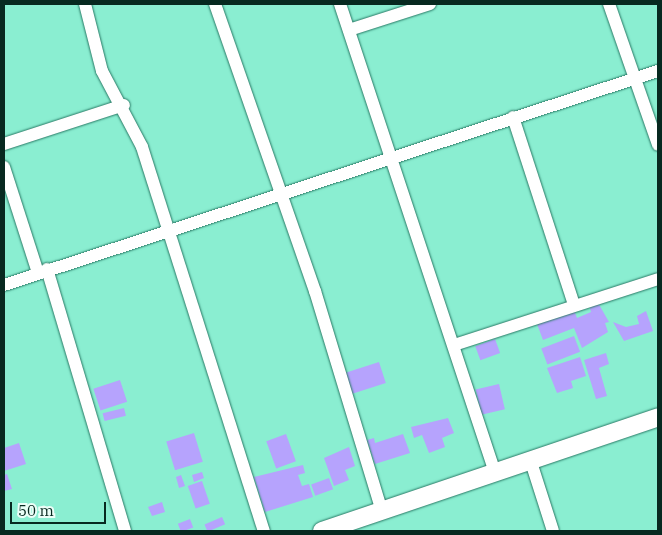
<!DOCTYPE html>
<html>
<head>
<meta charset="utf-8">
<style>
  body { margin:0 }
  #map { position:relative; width:662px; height:535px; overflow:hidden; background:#8aeed1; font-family:"IBM Plex Serif",serif }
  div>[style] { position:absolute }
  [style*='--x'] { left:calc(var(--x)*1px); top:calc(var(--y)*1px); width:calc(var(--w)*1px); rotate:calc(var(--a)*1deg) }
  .building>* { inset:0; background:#b6a3fd; transform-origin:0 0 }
  .roads { filter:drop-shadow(0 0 1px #297965) drop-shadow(0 0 1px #297965) }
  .street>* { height:12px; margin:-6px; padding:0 6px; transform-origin:6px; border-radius:6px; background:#fff }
  .secondary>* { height:18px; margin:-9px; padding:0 9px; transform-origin:9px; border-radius:9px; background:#fff }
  span { translate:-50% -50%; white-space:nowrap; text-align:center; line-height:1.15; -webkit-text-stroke:4px #ebfef7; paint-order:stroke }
  .frame { position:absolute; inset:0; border:5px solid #072920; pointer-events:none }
  .scale { position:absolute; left:10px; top:502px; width:96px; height:22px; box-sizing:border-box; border:2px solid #072920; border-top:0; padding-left:6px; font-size:15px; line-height:18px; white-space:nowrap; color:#072920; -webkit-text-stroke:4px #ebfef7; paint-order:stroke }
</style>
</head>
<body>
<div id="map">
  <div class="building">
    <div style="clip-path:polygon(597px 301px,609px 322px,605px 323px,608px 332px,582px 348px,574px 328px,543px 340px,537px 324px,574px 310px,577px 318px,591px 312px,589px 305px)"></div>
    <div style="clip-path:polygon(646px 311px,653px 331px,624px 341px,613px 322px,626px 327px,639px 324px,637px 316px)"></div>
    <div style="left:574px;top:336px;width:17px;height:35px;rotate:69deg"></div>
    <div style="left:495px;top:339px;width:15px;height:21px;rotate:70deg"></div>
    <div style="clip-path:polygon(606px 353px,609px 364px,599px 368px,607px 396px,596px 399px,584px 360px)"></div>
    <div style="clip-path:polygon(580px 357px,586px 376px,571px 381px,573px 388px,557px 393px,547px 368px)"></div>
    <div style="left:379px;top:362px;width:22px;height:36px;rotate:72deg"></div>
    <div style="left:120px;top:380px;width:23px;height:28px;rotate:72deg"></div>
    <div style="left:499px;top:384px;width:26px;height:24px;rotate:77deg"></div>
    <div style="left:124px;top:408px;width:8px;height:22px;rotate:76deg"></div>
    <div style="clip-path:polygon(448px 418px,454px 433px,442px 438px,445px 447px,429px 453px,422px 435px,414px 438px,411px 427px)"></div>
    <div style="left:194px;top:433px;width:30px;height:29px;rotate:73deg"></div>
    <div style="left:286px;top:434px;width:29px;height:21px;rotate:70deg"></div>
    <div style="clip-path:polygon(403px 434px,410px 453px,375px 464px,367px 440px,374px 438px,375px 443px)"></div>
    <div style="clip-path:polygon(19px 443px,26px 464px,4px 471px,4px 448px)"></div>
    <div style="clip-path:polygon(349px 447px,355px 466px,345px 470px,349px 480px,334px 486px,324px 458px)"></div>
    <div style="clip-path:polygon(303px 465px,305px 473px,298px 475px,302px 486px,309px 484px,313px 497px,265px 512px,254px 477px)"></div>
    <div style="clip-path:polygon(202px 472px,204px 478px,194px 482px,192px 475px)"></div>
    <div style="clip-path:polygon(7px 474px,12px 489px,4px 491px,4px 475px)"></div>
    <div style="clip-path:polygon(181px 475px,185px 486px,179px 488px,176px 477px)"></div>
    <div style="left:329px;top:478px;width:12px;height:19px;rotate:70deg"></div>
    <div style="left:202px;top:481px;width:24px;height:15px;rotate:71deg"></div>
    <div style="clip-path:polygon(162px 502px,165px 512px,152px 516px,148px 507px)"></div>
    <div style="left:222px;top:517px;width:8px;height:19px;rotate:67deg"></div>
    <div style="left:190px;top:519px;width:9px;height:13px;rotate:69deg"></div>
  </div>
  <div class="roads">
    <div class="street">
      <div style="--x:85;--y:4;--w:69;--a:75.8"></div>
      <div style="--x:102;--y:71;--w:86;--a:62.2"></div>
      <div style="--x:142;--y:147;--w:403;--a:72.4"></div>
      <div style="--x:215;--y:4;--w:304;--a:70.8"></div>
      <div style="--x:315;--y:291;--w:230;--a:73.1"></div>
      <div style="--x:340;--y:4;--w:495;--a:71.7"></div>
      <div style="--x:609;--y:4;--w:149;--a:70.8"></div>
      <div style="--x:349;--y:30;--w:85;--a:-17.8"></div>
      <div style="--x:513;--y:117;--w:198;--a:72"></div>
      <div style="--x:4;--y:144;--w:126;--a:-18"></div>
      <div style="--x:4;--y:167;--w:111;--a:72.2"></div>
      <div style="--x:47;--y:269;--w:273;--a:73.4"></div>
      <div style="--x:4;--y:285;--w:688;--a:-18.12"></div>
      <div style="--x:454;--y:345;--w:214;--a:-17.9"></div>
      <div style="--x:531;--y:462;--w:72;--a:72.3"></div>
    </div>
    <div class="secondary">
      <div style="--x:322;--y:531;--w:355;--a:-18.7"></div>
    </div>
  </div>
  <div class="frame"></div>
  <div class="scale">50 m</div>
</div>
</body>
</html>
